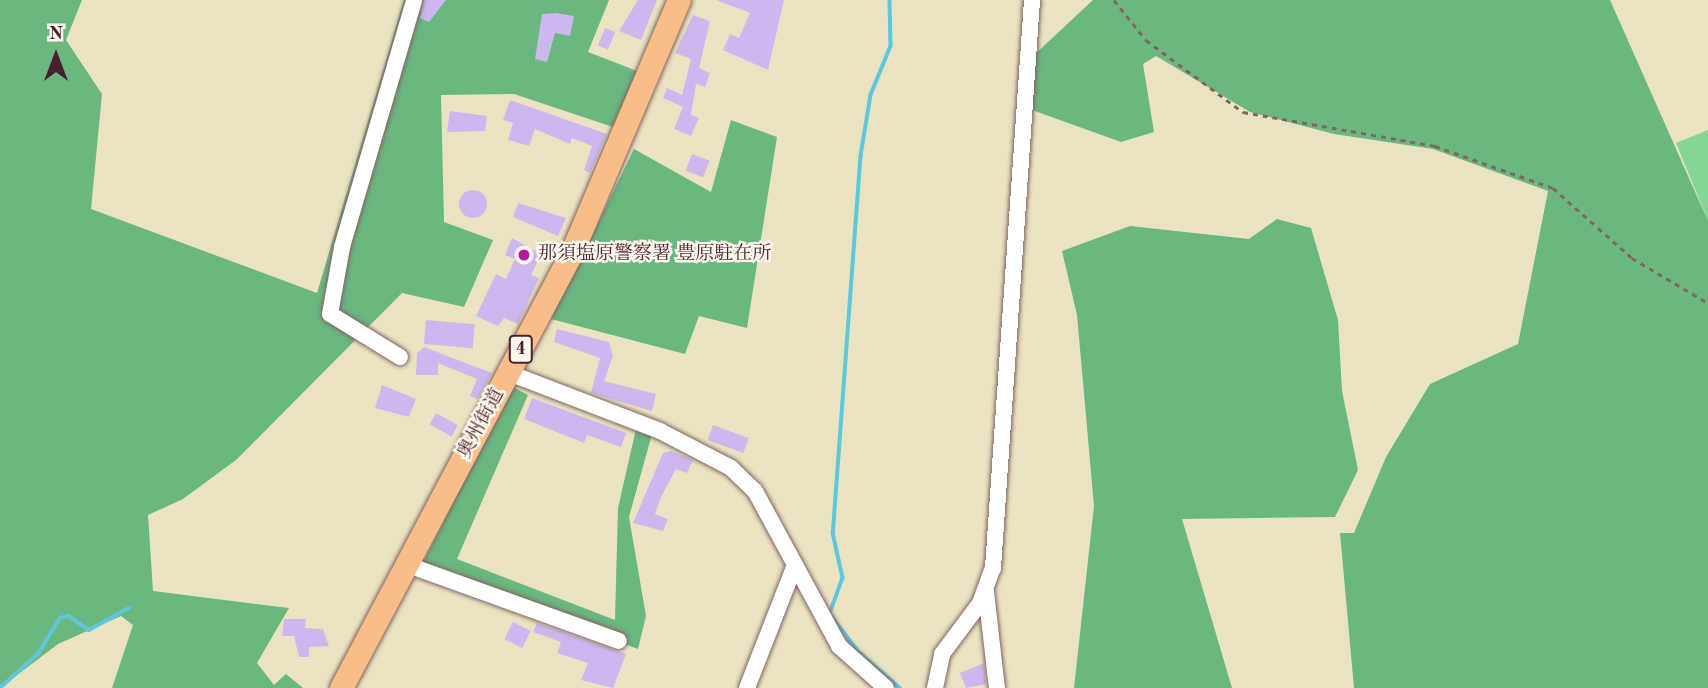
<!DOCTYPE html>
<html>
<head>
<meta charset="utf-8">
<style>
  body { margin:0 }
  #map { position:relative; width:1708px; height:688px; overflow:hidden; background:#eae3c2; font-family:"Old Standard TT","Noto Serif JP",serif }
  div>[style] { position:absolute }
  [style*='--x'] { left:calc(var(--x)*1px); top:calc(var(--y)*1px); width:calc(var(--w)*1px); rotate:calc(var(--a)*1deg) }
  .green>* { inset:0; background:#83d698 }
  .forest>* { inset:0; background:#6ab780 }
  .stream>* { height:3.5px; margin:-1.75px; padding:0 1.75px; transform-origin:1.75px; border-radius:1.75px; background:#5fc7db }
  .building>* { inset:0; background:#ccb8ee; transform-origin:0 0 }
  .round { border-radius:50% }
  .path>* { height:2.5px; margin-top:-1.25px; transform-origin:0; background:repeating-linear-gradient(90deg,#826460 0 5px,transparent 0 10px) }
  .roads { filter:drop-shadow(0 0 2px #826460) drop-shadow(0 0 2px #826460) }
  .minor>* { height:16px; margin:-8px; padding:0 8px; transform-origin:8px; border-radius:8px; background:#fff }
  .highway>* { height:23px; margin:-11.5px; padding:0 11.5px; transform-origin:11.5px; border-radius:11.5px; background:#f8bd89 }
  .dots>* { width:19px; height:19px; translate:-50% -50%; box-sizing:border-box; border:4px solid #fbf7ec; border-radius:50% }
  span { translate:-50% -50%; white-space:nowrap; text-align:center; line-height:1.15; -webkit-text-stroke:5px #fbf7ec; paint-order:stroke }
  .shield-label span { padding:2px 5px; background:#fbf7ec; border:2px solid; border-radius:5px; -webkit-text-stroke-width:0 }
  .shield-label { font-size:18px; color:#4a1f2b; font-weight:700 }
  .poi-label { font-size:19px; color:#4a1f2b }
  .left { translate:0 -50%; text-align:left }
  .street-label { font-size:19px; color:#4a1f2b }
  .north { position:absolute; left:21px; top:21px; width:70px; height:70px; -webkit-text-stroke:5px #fbf7ec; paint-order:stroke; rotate:0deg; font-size:19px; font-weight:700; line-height:28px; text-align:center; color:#4a1f2b }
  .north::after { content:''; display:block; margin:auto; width:24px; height:32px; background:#4a1f2b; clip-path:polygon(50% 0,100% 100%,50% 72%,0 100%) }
</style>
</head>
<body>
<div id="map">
  <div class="green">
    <div style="clip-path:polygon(1708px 130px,1708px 221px,1676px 143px)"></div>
  </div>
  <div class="forest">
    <div style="clip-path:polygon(0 0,82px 0,66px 40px,102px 94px,91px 209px,317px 293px,404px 0,609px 0,588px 52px,637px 71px,619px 129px,514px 94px,441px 95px,444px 222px,493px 240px,464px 307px,402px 293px,236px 460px,183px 499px,148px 515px,153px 591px,289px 608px,257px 663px,274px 685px,286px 674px,303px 688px,112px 688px,133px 625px,121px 616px,58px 644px,0 688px)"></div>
    <div style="clip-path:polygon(1093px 0,1610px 0,1708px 221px,1708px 688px,1354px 688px,1340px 533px,1354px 533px,1386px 457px,1430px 384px,1518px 344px,1548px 191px,1433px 149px,1334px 134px,1250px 112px,1156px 56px,1143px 64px,1154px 132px,1121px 142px,1032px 110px,1033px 56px)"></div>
    <div style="clip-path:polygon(731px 120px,777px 137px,747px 328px,699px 316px,685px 354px,551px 319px,634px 149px,711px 192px)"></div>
    <div style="clip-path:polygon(1277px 219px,1311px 228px,1338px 320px,1342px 391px,1358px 470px,1335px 517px,1182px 519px,1232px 688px,1074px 688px,1094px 506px,1077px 315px,1062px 251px,1130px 226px,1249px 239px)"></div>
    <div style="clip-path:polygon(511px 386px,528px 395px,457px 559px,615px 620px,618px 508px,636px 429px,652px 434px,629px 517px,646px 616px,638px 649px,420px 569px)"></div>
  </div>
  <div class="stream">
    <div style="--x:890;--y:0;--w:46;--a:88.8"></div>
    <div style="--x:891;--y:46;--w:53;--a:112.2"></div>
    <div style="--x:871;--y:95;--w:62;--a:99.3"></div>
    <div style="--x:861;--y:156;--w:378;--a:94.2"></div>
    <div style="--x:833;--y:533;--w:46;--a:77.5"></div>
    <div style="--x:843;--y:578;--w:38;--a:110"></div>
    <div style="--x:830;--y:614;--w:46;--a:52.9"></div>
    <div style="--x:858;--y:651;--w:56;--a:41.4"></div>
    <div style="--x:0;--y:688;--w:51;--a:-41.8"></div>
    <div style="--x:38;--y:654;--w:42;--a:-58.6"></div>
    <div style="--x:60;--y:618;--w:9;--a:-13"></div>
    <div style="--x:69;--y:616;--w:24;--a:35"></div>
    <div style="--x:89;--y:630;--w:46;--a:-28.8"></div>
  </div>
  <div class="building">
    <div style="clip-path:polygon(424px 0,446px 0,429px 22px,420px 18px)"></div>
    <div style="clip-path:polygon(638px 0,657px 0,641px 40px,619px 31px)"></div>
    <div style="clip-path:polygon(716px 0,784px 0,768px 70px,723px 50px,730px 34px,739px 38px,750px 13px)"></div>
    <div style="clip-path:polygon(556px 13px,574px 16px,570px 36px,555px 33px,547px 62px,535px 59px,542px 14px)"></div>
    <div style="clip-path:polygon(693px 15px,710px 21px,699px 68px,710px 73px,705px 87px,696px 84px,691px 115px,699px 118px,691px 136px,674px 129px,683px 107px,663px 98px,667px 88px,682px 95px,691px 59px,675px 53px)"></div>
    <div style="left:605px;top:28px;width:11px;height:19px;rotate:22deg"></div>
    <div style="clip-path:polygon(510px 100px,607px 134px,590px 173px,584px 170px,592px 146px,572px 138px,570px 144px,535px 129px,529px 146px,508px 140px,513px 123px,503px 120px)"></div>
    <div style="clip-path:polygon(450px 111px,487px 116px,485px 131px,447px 132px)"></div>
    <div style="left:692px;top:154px;width:19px;height:18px;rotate:21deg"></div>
    <div class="round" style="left:459px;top:190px;width:28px;height:28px"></div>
    <div style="clip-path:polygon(518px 203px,566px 218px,558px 236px,513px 217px)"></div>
    <div style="clip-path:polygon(512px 238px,541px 254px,531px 275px,539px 278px,518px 324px,504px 318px,498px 326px,476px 316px,496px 274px,506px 279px,515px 259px,505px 255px)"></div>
    <div style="left:426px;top:320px;width:49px;height:24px;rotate:5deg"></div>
    <div style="clip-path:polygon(557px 329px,609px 342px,613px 356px,604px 381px,656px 394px,652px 411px,591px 393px,600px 358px,554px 342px)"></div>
    <div style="clip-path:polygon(424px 347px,492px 373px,478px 399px,470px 396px,477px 379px,438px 363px,438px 375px,416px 375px,417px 353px)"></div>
    <div style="clip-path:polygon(382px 385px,416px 399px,409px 417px,375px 408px)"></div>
    <div style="clip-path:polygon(532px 398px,626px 433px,621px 447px,587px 435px,584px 443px,524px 419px)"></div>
    <div style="left:436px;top:413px;width:25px;height:13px;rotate:29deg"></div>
    <div style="left:713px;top:425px;width:38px;height:16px;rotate:20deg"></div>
    <div style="clip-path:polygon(671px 451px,693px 460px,687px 473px,676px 469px,662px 495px,655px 514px,668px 519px,663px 531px,633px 523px,663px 453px)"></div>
    <div style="clip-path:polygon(284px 619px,306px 619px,305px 628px,323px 629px,329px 646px,309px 647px,309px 657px,299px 657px,294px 636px,282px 636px)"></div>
    <div style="left:513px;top:622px;width:20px;height:19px;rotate:27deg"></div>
    <div style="clip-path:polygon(537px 623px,626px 654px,613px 688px,581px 680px,588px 663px,557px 653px,561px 642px,533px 632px)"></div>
    <div style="clip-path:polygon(984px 663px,986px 684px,966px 688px,960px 673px)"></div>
  </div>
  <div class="path">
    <div style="--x:1114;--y:0;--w:51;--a:51.3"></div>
    <div style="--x:1146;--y:40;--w:121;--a:36.6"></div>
    <div style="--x:1243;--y:112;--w:195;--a:10"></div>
    <div style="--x:1435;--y:146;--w:125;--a:19.6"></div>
    <div style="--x:1553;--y:188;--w:106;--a:41.5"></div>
    <div style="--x:1632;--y:258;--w:88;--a:30.6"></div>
  </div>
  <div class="roads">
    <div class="minor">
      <div style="--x:400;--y:357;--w:82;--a:-148.4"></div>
      <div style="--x:330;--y:314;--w:68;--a:-79.8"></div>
      <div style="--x:342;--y:247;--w:257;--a:-73.7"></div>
      <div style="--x:509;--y:373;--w:162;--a:21"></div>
      <div style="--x:660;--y:431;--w:80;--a:27.5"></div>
      <div style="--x:731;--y:468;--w:33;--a:44"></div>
      <div style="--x:755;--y:491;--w:176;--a:61.5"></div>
      <div style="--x:839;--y:646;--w:63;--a:41.8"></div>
      <div style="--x:408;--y:565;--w:224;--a:19.8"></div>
      <div style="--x:986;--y:592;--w:97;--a:83.5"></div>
      <div style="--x:747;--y:688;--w:132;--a:-68.7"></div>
      <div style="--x:935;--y:688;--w:35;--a:-78"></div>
      <div style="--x:942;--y:654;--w:64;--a:-53.3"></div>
      <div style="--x:980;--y:603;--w:37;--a:-70"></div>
      <div style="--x:993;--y:568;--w:569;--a:-86.07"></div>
    </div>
    <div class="highway">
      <div style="--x:341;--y:688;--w:491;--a:-62.1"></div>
      <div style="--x:571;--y:254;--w:276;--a:-67"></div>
    </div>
  </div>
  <div class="dots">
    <div style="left:524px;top:255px;background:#b5179e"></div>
  </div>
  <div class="shield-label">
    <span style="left:521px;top:349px">4</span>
  </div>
  <div class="poi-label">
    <span class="left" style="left:538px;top:255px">那須塩原警察署 豊原駐在所</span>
  </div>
  <div class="street-label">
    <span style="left:482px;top:424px;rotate:-62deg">奥州街道</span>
  </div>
  <div class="north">N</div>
</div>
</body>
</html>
